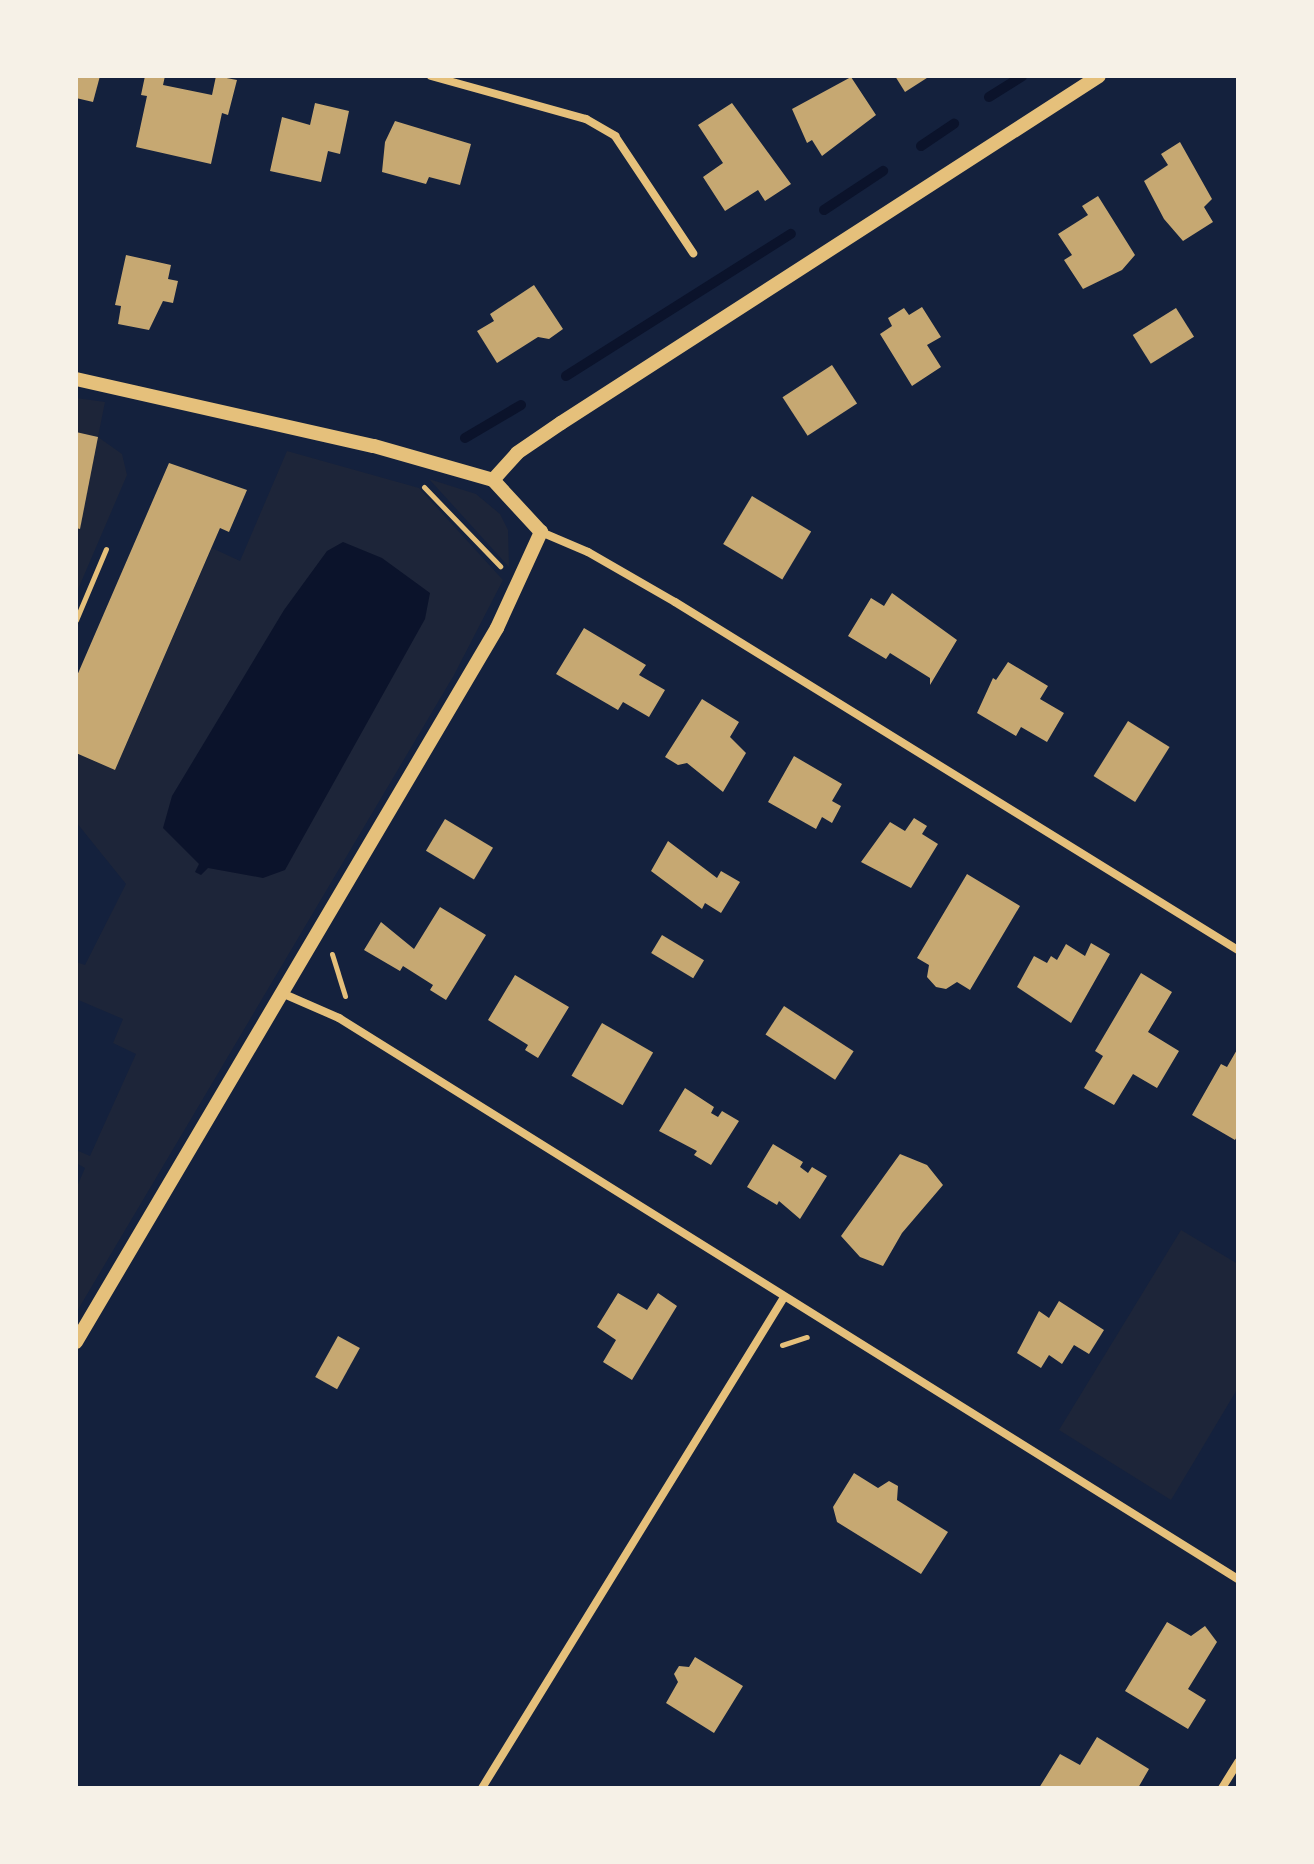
<!DOCTYPE html>
<html>
<head>
<meta charset="utf-8">
<style>
  body { margin:0 }
  #map { position:relative; width:1314px; height:1864px; overflow:hidden; background:#14213d; font-family:Lato,sans-serif }
  div>[style] { position:absolute }
  [style*='--x'] { left:calc(var(--x)*1px); top:calc(var(--y)*1px); width:calc(var(--w)*1px); rotate:calc(var(--a)*1deg) }
  .green>* { inset:0; background:#1d2539 }
  .water>* { inset:0; background:#0b132b }
  .stream>* { height:10px; margin:-5px; padding:0 5px; transform-origin:5px; border-radius:5px; background:#0b132b }
  .building>* { inset:0; background:#c6a872; transform-origin:0 0 }
  .path>* { height:5px; margin:-2.5px; padding:0 2.5px; transform-origin:2.5px; border-radius:2.5px; background:#e5c07b }
  .minor>* { height:8px; margin:-4px; padding:0 4px; transform-origin:4px; border-radius:4px; background:#e5c07b }
  .tertiary>* { height:14px; margin:-7px; padding:0 7px; transform-origin:7px; border-radius:7px; background:#e5c07b }
  span { translate:-50% -50%; white-space:nowrap; text-align:center; line-height:1.15; -webkit-text-stroke:6px #f6f1e7; paint-order:stroke }
  .frame { position:absolute; inset:0; border:78px solid #f6f1e7; pointer-events:none }
</style>
</head>
<body>
<div id="map">
  <div class="green">
    <div style="clip-path:polygon(76px 398px,105px 402px,98px 437px,122px 454px,127px 475px,76px 594px,76px 528px,98px 437px,76px 432px)"></div>
    <div style="clip-path:polygon(287px 451px,419px 488px,503px 580px,454px 675px,76px 1313px,76px 1189px,85px 1168px,76px 1163px,76px 1150px,90px 1156px,136px 1054px,113px 1043px,123px 1019px,76px 999px,76px 962px,85px 965px,126px 884px,76px 822px,76px 753px,115px 770px,212px 548px,240px 561px)"></div>
    <div style="clip-path:polygon(429px 479px,476px 494px,500px 514px,508px 530px,509px 567px)"></div>
    <div style="clip-path:polygon(1181px 1230px,1238px 1264px,1238px 1388px,1171px 1500px,1059px 1430px)"></div>
  </div>
  <div class="water">
    <div style="clip-path:polygon(343px 542px,382px 558px,430px 593px,425px 619px,285px 870px,263px 878px,208px 868px,201px 875px,195px 872px,199px 864px,163px 828px,172px 796px,284px 610px,327px 551px)"></div>
  </div>
  <div class="stream">
    <div style="--x:989;--y:97;--w:39;--a:-32"></div>
    <div style="--x:921;--y:146;--w:40;--a:-34"></div>
    <div style="--x:824;--y:210;--w:71;--a:-33.5"></div>
    <div style="--x:566;--y:376;--w:266;--a:-32.3"></div>
    <div style="--x:465;--y:438;--w:65;--a:-30.5"></div>
  </div>
  <div class="building">
    <div style="clip-path:polygon(76px 76px,100px 76px,93px 102px,76px 98px)"></div>
    <div style="clip-path:polygon(145px 76px,165px 76px,163px 85px,212px 95px,216px 76px,237px 80px,228px 115px,222px 113px,211px 164px,136px 147px,147px 96px,141px 95px)"></div>
    <div style="clip-path:polygon(895px 76px,930px 76px,905px 92px)"></div>
    <div style="clip-path:polygon(851px 77px,876px 115px,822px 156px,812px 140px,807px 143px,792px 109px)"></div>
    <div style="clip-path:polygon(315px 103px,349px 111px,340px 154px,328px 151px,321px 182px,270px 171px,282px 117px,310px 125px)"></div>
    <div style="clip-path:polygon(732px 103px,791px 184px,765px 201px,758px 190px,725px 211px,703px 177px,723px 163px,698px 125px)"></div>
    <div style="clip-path:polygon(395px 121px,471px 144px,460px 185px,429px 177px,426px 184px,382px 172px,385px 142px)"></div>
    <div style="clip-path:polygon(1180px 142px,1212px 199px,1204px 207px,1213px 222px,1183px 241px,1164px 219px,1144px 181px,1168px 165px,1161px 154px)"></div>
    <div style="clip-path:polygon(1098px 196px,1135px 255px,1122px 270px,1083px 289px,1064px 260px,1072px 255px,1058px 234px,1088px 215px,1082px 206px)"></div>
    <div style="clip-path:polygon(126px 255px,171px 265px,168px 279px,178px 281px,173px 303px,163px 301px,149px 330px,118px 324px,121px 306px,115px 305px)"></div>
    <div style="clip-path:polygon(534px 285px,563px 329px,549px 339px,538px 337px,497px 363px,477px 331px,494px 321px,490px 314px)"></div>
    <div style="clip-path:polygon(922px 307px,941px 337px,927px 345px,941px 367px,912px 386px,880px 334px,892px 326px,888px 318px,904px 308px,909px 315px)"></div>
    <div style="left:1176px;top:308px;width:34px;height:51px;rotate:58deg"></div>
    <div style="left:832px;top:365px;width:46px;height:59px;rotate:57deg"></div>
    <div style="clip-path:polygon(76px 432px,98px 437px,80px 529px,76px 528px)"></div>
    <div style="clip-path:polygon(169px 463px,247px 490px,229px 532px,220px 528px,115px 770px,76px 753px,76px 678px)"></div>
    <div style="left:752px;top:496px;width:69px;height:56px;rotate:31deg"></div>
    <div style="clip-path:polygon(892px 593px,957px 640px,930px 685px,930px 678px,890px 653px,886px 659px,848px 636px,871px 598px,884px 606px)"></div>
    <div style="clip-path:polygon(584px 628px,646px 665px,639px 675px,665px 690px,649px 717px,623px 702px,618px 710px,556px 674px)"></div>
    <div style="clip-path:polygon(1008px 662px,1048px 686px,1040px 699px,1064px 713px,1047px 742px,1021px 727px,1016px 736px,977px 713px,993px 678px,996px 680px)"></div>
    <div style="clip-path:polygon(702px 699px,739px 722px,730px 737px,746px 753px,723px 792px,687px 763px,678px 765px,665px 757px)"></div>
    <div style="left:1128px;top:721px;width:49px;height:65px;rotate:32deg"></div>
    <div style="clip-path:polygon(794px 756px,842px 784px,832px 801px,841px 806px,832px 823px,822px 817px,816px 829px,768px 802px)"></div>
    <div style="clip-path:polygon(914px 818px,927px 826px,922px 834px,938px 844px,911px 888px,861px 862px,890px 822px,905px 831px)"></div>
    <div style="left:445px;top:819px;width:56px;height:37px;rotate:31deg"></div>
    <div style="clip-path:polygon(668px 841px,717px 878px,721px 871px,740px 882px,721px 913px,705px 903px,702px 909px,651px 871px)"></div>
    <div style="clip-path:polygon(967px 874px,1020px 906px,970px 990px,957px 982px,946px 989px,936px 987px,927px 977px,929px 965px,917px 958px)"></div>
    <div style="clip-path:polygon(440px 907px,486px 935px,446px 1000px,430px 990px,433px 985px,403px 966px,400px 971px,364px 950px,381px 922px,414px 949px)"></div>
    <div style="left:662px;top:935px;width:49px;height:21px;rotate:31deg"></div>
    <div style="clip-path:polygon(1091px 943px,1110px 954px,1071px 1023px,1017px 987px,1034px 956px,1047px 963px,1051px 956px,1057px 960px,1066px 944px,1085px 956px)"></div>
    <div style="clip-path:polygon(1141px 973px,1172px 992px,1148px 1032px,1179px 1051px,1157px 1088px,1133px 1074px,1114px 1105px,1084px 1088px,1103px 1056px,1095px 1051px)"></div>
    <div style="clip-path:polygon(515px 975px,569px 1007px,538px 1058px,525px 1050px,528px 1045px,488px 1020px)"></div>
    <div style="left:784px;top:1006px;width:83px;height:34px;rotate:33deg"></div>
    <div style="left:602px;top:1023px;width:59px;height:61px;rotate:30deg"></div>
    <div style="clip-path:polygon(1238px 1048px,1238px 1135px,1235px 1140px,1192px 1115px,1221px 1064px,1227px 1067px)"></div>
    <div style="clip-path:polygon(685px 1088px,714px 1107px,711px 1113px,718px 1117px,722px 1111px,739px 1121px,711px 1165px,694px 1155px,697px 1151px,659px 1131px)"></div>
    <div style="clip-path:polygon(773px 1144px,803px 1162px,800px 1167px,808px 1173px,812px 1167px,827px 1176px,800px 1219px,779px 1201px,777px 1205px,747px 1187px)"></div>
    <div style="clip-path:polygon(900px 1154px,927px 1165px,943px 1185px,902px 1233px,883px 1266px,860px 1257px,841px 1236px)"></div>
    <div style="clip-path:polygon(618px 1293px,647px 1310px,658px 1293px,677px 1306px,632px 1380px,603px 1362px,616px 1340px,597px 1327px)"></div>
    <div style="clip-path:polygon(1059px 1301px,1104px 1330px,1089px 1354px,1074px 1345px,1062px 1364px,1049px 1355px,1041px 1368px,1017px 1353px,1039px 1311px,1049px 1318px)"></div>
    <div style="left:338px;top:1336px;width:25px;height:47px;rotate:29deg"></div>
    <div style="clip-path:polygon(854px 1473px,878px 1488px,889px 1481px,898px 1486px,897px 1500px,948px 1532px,921px 1574px,837px 1522px,833px 1507px)"></div>
    <div style="clip-path:polygon(1167px 1622px,1191px 1636px,1205px 1626px,1217px 1642px,1188px 1689px,1206px 1700px,1188px 1729px,1125px 1691px)"></div>
    <div style="clip-path:polygon(695px 1657px,743px 1686px,714px 1733px,666px 1703px,678px 1682px,674px 1674px,679px 1666px,689px 1667px)"></div>
    <div style="clip-path:polygon(1097px 1737px,1149px 1769px,1138px 1788px,1039px 1788px,1060px 1754px,1080px 1765px)"></div>
  </div>
  <div class="path">
    <div style="--x:424;--y:487;--w:110;--a:46.1"></div>
    <div style="--x:76;--y:620;--w:77;--a:-67.1"></div>
    <div style="--x:332;--y:954;--w:44;--a:72.8"></div>
    <div style="--x:782;--y:1345;--w:26;--a:-18"></div>
  </div>
  <div class="minor">
    <div style="--x:431;--y:76;--w:161;--a:15.5"></div>
    <div style="--x:586;--y:119;--w:34;--a:30"></div>
    <div style="--x:615;--y:136;--w:141;--a:56.3"></div>
    <div style="--x:541;--y:532;--w:51;--a:23.1"></div>
    <div style="--x:588;--y:552;--w:100;--a:29.9"></div>
    <div style="--x:675;--y:602;--w:662;--a:31.72"></div>
    <div style="--x:284;--y:994;--w:60;--a:23.6"></div>
    <div style="--x:339;--y:1018;--w:1060;--a:31.97"></div>
    <div style="--x:482;--y:1788;--w:574;--a:-58.39"></div>
    <div style="--x:1222;--y:1788;--w:31;--a:-58"></div>
  </div>
  <div class="tertiary">
    <div style="--x:76;--y:379;--w:305;--a:12.7"></div>
    <div style="--x:374;--y:446;--w:124;--a:15.9"></div>
    <div style="--x:493;--y:480;--w:36;--a:-48"></div>
    <div style="--x:517;--y:453;--w:53;--a:-34.3"></div>
    <div style="--x:561;--y:423;--w:640;--a:-32.82"></div>
    <div style="--x:76;--y:1342;--w:829;--a:-59.47"></div>
    <div style="--x:497;--y:628;--w:106;--a:-65.4"></div>
    <div style="--x:541;--y:532;--w:71;--a:-132.7"></div>
  </div>
  <div class="frame"></div>
</div>
</body>
</html>
